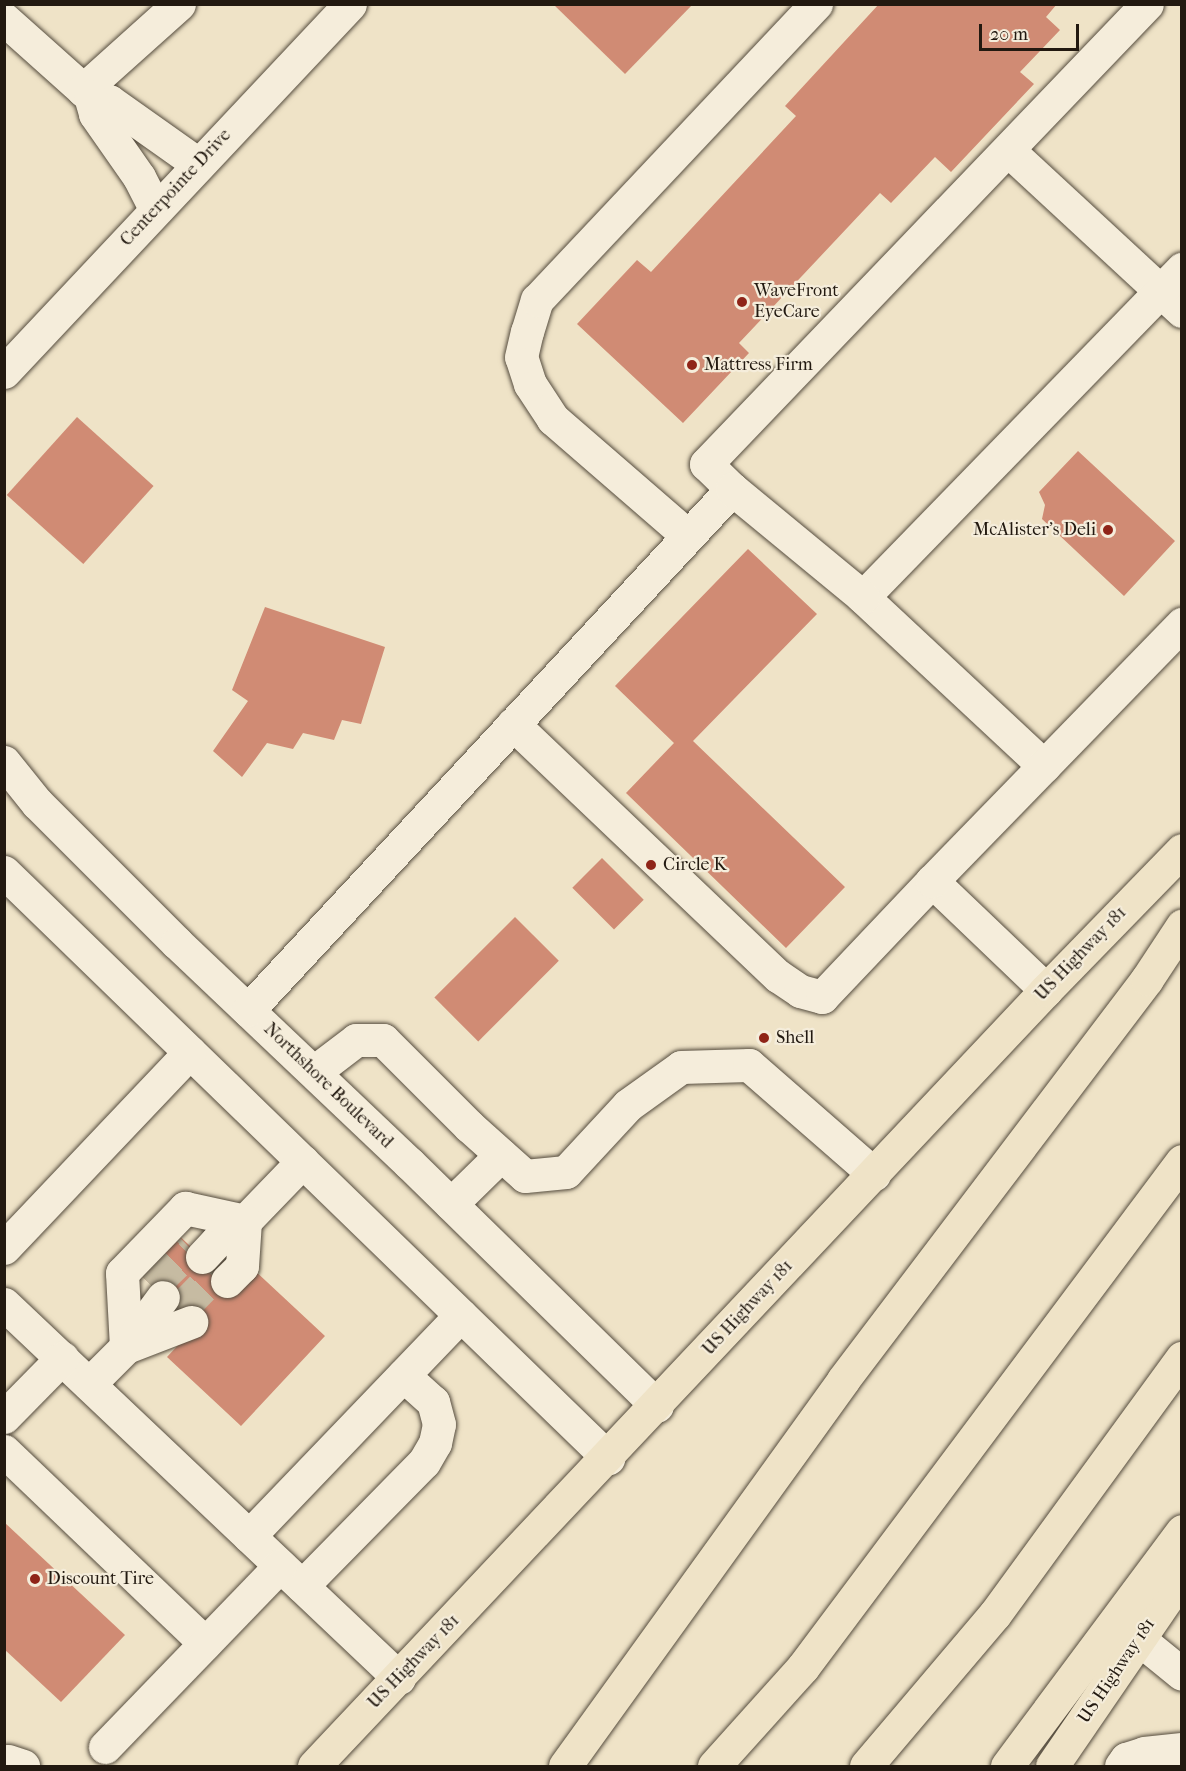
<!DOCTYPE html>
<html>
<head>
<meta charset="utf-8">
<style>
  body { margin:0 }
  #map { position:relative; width:1186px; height:1771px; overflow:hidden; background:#efe3c7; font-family:"IM FELL French Canon",serif }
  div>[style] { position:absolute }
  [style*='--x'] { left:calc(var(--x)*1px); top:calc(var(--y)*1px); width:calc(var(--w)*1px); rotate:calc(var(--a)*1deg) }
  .building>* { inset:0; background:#d08b74; transform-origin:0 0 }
  .minor-tunnel>* { height:33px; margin-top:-16.5px; transform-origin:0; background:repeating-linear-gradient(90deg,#c6bba2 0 33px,transparent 0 49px) }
  .roads { filter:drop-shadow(0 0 2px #554c3e) drop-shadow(0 0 2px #554c3e) }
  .minor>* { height:33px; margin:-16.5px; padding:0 16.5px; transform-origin:16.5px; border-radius:16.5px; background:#f5eddb }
  .major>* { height:33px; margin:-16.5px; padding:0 16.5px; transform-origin:16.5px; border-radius:16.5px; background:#efe3c7 }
  .highway>* { height:33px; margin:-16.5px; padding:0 16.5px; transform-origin:16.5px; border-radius:16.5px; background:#efe3c7 }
  .dots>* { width:16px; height:16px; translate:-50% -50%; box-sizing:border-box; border:3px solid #f5eddb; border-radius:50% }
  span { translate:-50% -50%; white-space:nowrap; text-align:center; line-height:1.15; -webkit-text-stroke:4.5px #f5eddb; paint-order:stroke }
  .street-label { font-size:18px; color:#221910 }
  .poi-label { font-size:18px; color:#221910 }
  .left { translate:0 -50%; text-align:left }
  .right { translate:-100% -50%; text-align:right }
  .frame { position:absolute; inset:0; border:6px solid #221910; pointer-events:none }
  .scale { position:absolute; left:979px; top:24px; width:100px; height:27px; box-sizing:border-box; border:3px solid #221910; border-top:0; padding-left:8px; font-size:18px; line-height:21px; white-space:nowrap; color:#221910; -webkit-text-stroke:4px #f5eddb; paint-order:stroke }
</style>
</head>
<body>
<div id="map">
  <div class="building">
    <div style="clip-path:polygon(553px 4px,693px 4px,625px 74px)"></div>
    <div style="clip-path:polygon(879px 4px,1057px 4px,1046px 17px,1060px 30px,1020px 72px,1034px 84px,951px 172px,935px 157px,891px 203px,880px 193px,739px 343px,749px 353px,683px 423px,577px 324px,637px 260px,651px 272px,796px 116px,785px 106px)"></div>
    <div style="left:77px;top:417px;width:103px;height:105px;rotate:42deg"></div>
    <div style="clip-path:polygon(1078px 451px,1175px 541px,1124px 596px,1042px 519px,1045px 505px,1039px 492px)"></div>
    <div style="clip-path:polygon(748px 549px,817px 614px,693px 741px,845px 887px,786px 948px,626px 793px,674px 743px,615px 686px)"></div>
    <div style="clip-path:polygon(265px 607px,385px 647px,361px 724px,342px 720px,334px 740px,303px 733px,293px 749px,267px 743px,242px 777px,213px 751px,248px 701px,232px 690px)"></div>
    <div style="left:602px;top:858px;width:59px;height:42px;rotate:45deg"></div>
    <div style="left:515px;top:917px;width:62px;height:114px;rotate:45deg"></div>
    <div style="clip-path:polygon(173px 1230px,234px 1287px,252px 1268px,325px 1336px,241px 1426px,167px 1357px,196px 1326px,135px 1270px)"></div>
    <div style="clip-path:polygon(4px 1522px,125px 1635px,61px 1702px,4px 1649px)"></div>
  </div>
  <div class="minor-tunnel">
    <div style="--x:152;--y:1286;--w:54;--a:-44.3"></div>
    <div style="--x:179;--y:1311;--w:54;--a:-45.7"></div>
  </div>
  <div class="roads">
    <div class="minor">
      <div style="--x:4;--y:19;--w:115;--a:41.8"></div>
      <div style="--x:90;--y:96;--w:20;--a:15"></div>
      <div style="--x:109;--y:101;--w:109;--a:35.3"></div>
      <div style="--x:83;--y:90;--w:129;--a:-41.9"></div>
      <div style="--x:90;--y:96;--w:19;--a:74"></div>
      <div style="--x:95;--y:114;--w:77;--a:55.1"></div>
      <div style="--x:139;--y:177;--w:36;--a:63"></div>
      <div style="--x:1008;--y:150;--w:237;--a:42.8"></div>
      <div style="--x:4;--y:372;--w:505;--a:-46.76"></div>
      <div style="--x:732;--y:489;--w:36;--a:-136"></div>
      <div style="--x:706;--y:464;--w:637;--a:-46.21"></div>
      <div style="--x:688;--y:536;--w:179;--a:-139.1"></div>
      <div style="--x:553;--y:419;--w:42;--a:-123.3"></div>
      <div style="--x:530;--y:384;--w:28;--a:-108"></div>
      <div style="--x:521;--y:357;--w:26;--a:-77"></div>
      <div style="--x:527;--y:332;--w:34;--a:-73"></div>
      <div style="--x:537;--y:300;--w:407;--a:-46.7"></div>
      <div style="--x:513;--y:724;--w:366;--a:43.6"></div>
      <div style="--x:778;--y:976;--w:27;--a:34"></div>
      <div style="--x:800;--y:991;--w:23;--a:15"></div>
      <div style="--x:822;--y:997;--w:160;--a:-46.5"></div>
      <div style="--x:4;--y:762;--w:53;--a:51.2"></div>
      <div style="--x:37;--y:803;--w:198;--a:45"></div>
      <div style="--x:177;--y:943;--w:320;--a:43.5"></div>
      <div style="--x:409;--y:1163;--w:347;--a:44.4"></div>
      <div style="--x:1044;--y:766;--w:248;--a:-137"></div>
      <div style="--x:863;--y:597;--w:458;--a:-45.8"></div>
      <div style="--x:4;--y:872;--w:842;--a:44.13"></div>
      <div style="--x:1046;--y:990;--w:158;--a:-136.3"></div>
      <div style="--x:932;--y:881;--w:359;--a:-45.8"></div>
      <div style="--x:248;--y:1010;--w:711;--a:-47.11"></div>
      <div style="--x:732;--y:489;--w:170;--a:39.5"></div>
      <div style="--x:314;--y:1072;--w:53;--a:-37.3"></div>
      <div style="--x:356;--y:1040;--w:27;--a:0"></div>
      <div style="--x:383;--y:1040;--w:122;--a:45"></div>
      <div style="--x:469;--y:1126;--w:75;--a:41.8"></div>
      <div style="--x:525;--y:1176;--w:41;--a:-5.6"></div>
      <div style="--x:566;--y:1172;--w:91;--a:-47.2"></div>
      <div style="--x:628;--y:1105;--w:65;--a:-35.6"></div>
      <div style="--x:681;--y:1067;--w:68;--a:-1.7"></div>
      <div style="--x:749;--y:1065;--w:166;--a:41.1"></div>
      <div style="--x:451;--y:1204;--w:70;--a:-44.4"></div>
      <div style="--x:4;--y:1248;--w:270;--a:-46.5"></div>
      <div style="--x:202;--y:1257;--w:21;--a:-47"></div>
      <div style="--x:216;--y:1242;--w:36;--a:-36"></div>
      <div style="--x:245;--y:1221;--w:83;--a:-46"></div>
      <div style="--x:227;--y:1281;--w:21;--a:-45"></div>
      <div style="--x:242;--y:1266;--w:45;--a:-86.2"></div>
      <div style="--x:4;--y:1304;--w:544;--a:43.44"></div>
      <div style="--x:126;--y:1347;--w:74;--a:-93.1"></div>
      <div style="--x:122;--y:1273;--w:91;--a:-45.9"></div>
      <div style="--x:185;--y:1208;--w:61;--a:12.2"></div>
      <div style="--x:126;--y:1347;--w:70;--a:-21"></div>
      <div style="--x:89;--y:1384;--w:52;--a:-45"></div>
      <div style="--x:126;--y:1347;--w:62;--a:-53.5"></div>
      <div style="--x:4;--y:1417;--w:83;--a:-45.5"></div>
      <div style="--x:4;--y:1451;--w:278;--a:43.7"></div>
      <div style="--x:249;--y:1536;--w:306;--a:-46.2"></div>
      <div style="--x:302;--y:1586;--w:174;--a:-45.5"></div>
      <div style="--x:424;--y:1462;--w:22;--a:-60"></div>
      <div style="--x:435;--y:1443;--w:19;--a:-78"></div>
      <div style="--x:439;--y:1424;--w:23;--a:-105"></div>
      <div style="--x:433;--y:1402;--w:40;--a:-138"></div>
      <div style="--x:1139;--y:1639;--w:55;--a:39.1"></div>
      <div style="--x:105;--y:1747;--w:252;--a:-46"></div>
      <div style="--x:4;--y:1763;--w:4;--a:-27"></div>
      <div style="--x:8;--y:1761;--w:16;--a:18"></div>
      <div style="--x:1121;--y:1766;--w:9;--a:-54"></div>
      <div style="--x:1126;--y:1759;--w:19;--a:-18"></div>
      <div style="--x:1144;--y:1753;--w:38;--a:-6"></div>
    </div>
    <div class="major">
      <div style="--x:314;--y:1766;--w:1067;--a:-46.67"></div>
      <div style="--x:1046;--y:990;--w:195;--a:-45.8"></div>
      <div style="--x:1052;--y:1766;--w:230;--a:-55.6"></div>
    </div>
    <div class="highway">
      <div style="--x:565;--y:1766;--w:476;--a:-54.2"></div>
      <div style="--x:843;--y:1380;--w:503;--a:-52.83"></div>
      <div style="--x:1147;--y:979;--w:64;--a:-56.6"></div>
      <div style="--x:714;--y:1766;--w:133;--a:-48"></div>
      <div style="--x:803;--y:1667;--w:632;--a:-53.17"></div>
      <div style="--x:866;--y:1766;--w:199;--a:-49.7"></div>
      <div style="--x:995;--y:1614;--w:317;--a:-53.9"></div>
      <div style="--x:1007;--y:1766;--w:293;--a:-53.3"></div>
    </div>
  </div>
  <div class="dots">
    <div style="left:742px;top:302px;background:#8f2418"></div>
    <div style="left:692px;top:365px;background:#8f2418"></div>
    <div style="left:1108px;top:530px;background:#8f2418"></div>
    <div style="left:651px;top:865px;background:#8f2418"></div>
    <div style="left:764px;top:1038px;background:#8f2418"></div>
    <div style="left:35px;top:1579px;background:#8f2418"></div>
  </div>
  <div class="street-label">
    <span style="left:176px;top:188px;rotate:-47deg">Centerpointe Drive</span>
    <span style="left:1081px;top:954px;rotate:-46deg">US Highway 181</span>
    <span style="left:328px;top:1086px;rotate:44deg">Northshore Boulevard</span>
    <span style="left:748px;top:1308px;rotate:-47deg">US Highway 181</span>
    <span style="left:414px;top:1662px;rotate:-46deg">US Highway 181</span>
    <span style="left:1117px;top:1671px;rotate:-56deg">US Highway 181</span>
  </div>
  <div class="poi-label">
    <span class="left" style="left:754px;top:302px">WaveFront<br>EyeCare</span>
    <span class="left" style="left:704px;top:365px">Mattress Firm</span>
    <span class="right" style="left:1096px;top:530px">McAlister's Deli</span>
    <span class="left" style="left:663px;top:865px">Circle K</span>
    <span class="left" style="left:776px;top:1038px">Shell</span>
    <span class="left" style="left:47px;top:1579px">Discount Tire</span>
  </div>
  <div class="frame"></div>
  <div class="scale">20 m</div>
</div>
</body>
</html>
